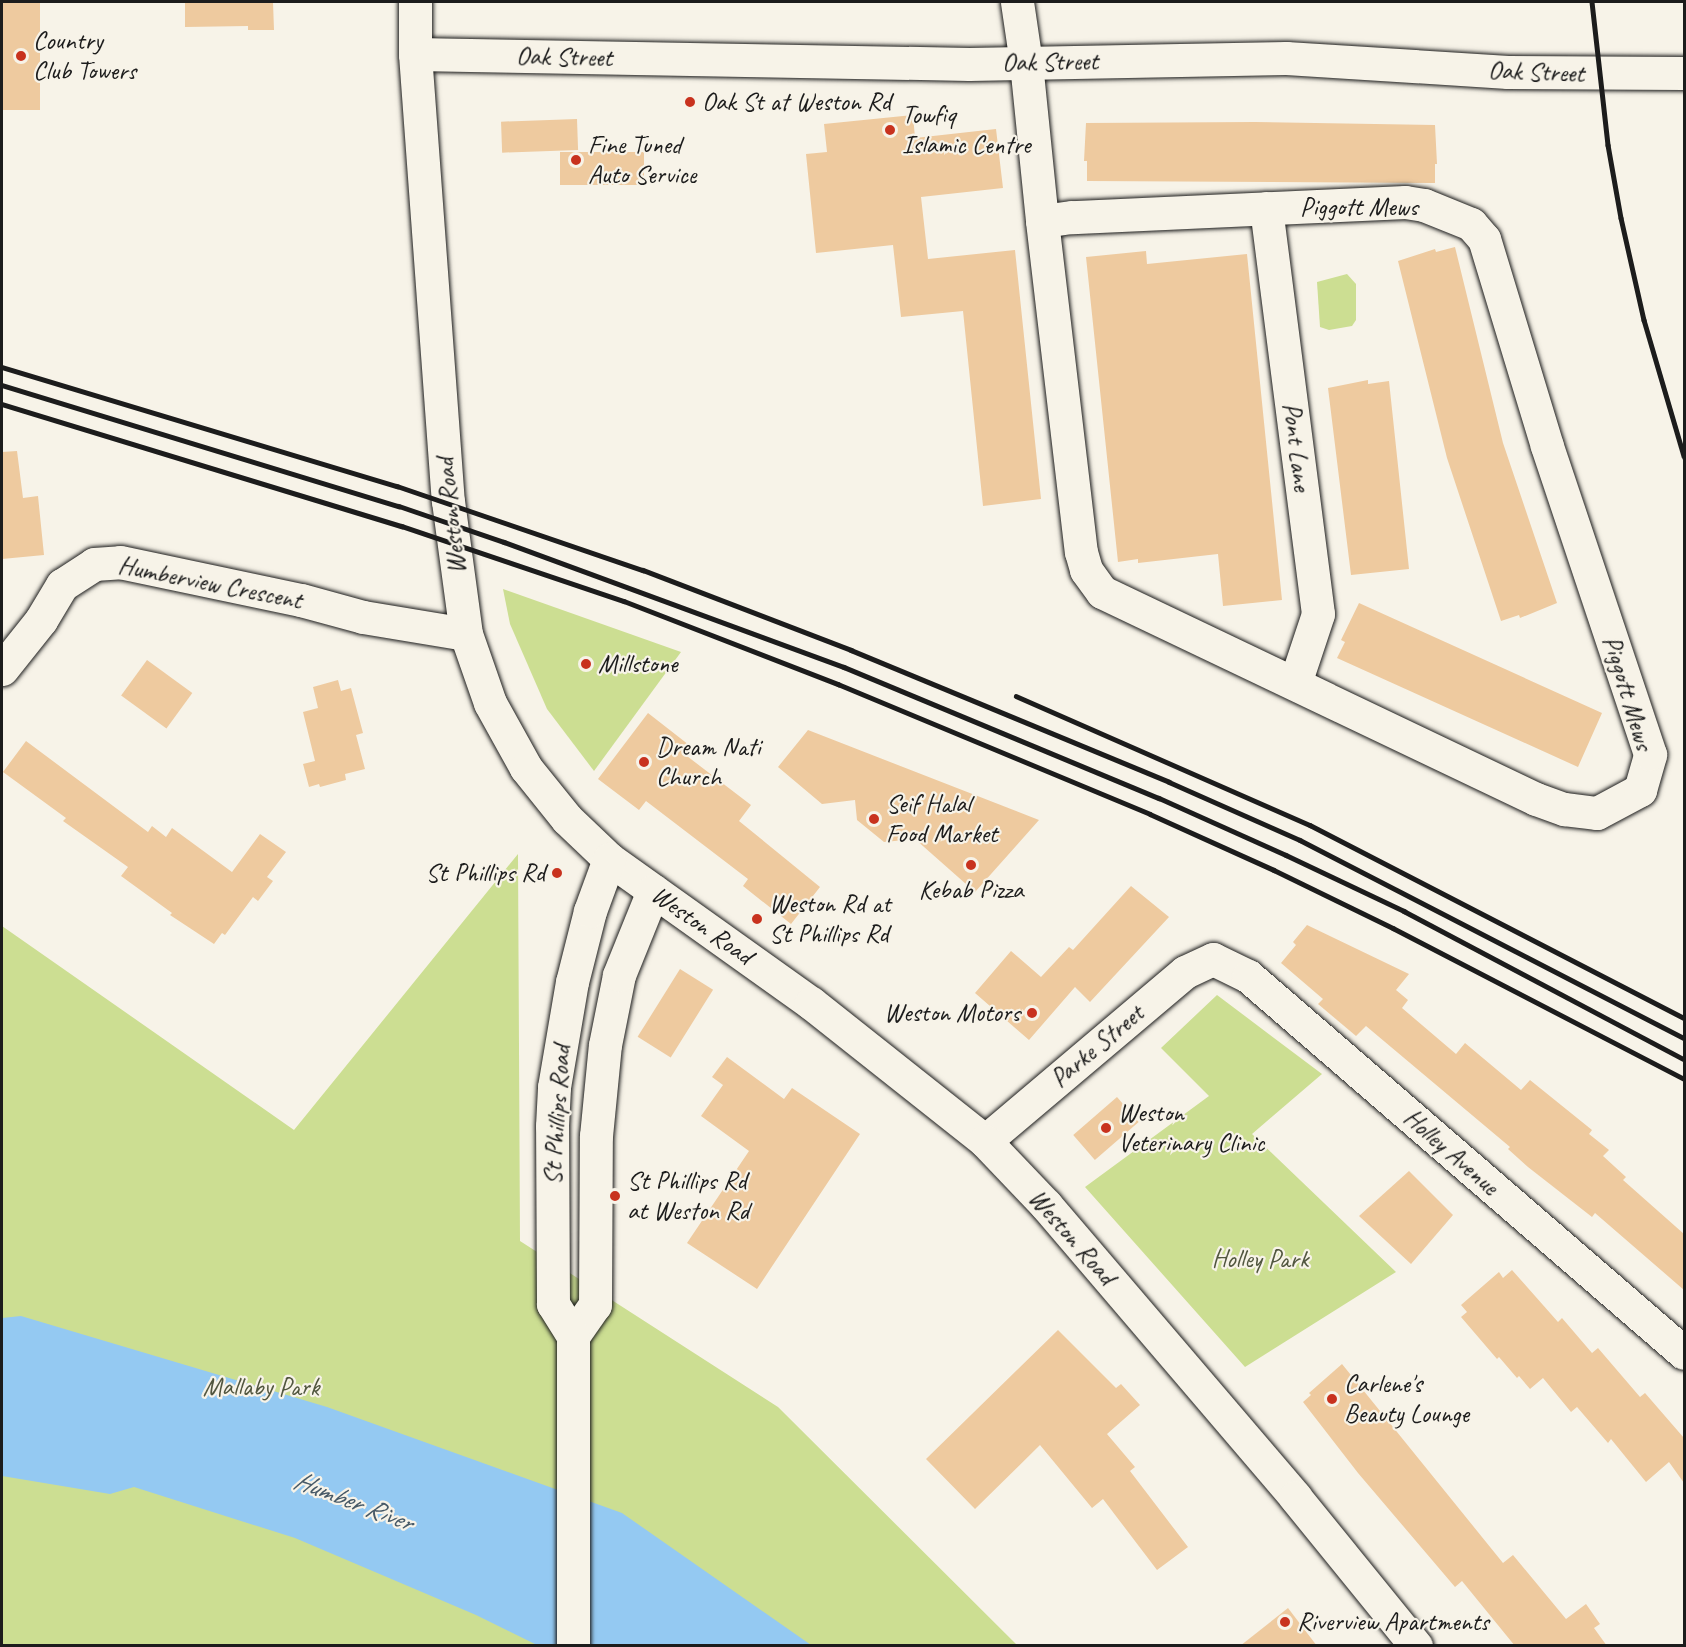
<!DOCTYPE html>
<html>
<head>
<meta charset="utf-8">
<style>
  body { margin:0 }
  #map { position:relative; width:1686px; height:1647px; overflow:hidden; background:#f7f3e8; font-family:Caveat,sans-serif }
  div>[style] { position:absolute }
  [style*='--x'] { left:calc(var(--x)*1px); top:calc(var(--y)*1px); width:calc(var(--w)*1px); rotate:calc(var(--a)*1deg) }
  .green>* { inset:0; background:#ccde92 }
  .water>* { inset:0; background:#94c9f2 }
  .building>* { inset:0; background:#eeca9f; transform-origin:0 0 }
  .roads { filter:drop-shadow(0 0 2px #1c1c1c) drop-shadow(0 0 2px #1c1c1c) }
  .minor>* { height:33px; margin:-16.5px; padding:0 16.5px; transform-origin:16.5px; border-radius:16.5px; background:#f7f3e8 }
  .tertiary>* { height:33px; margin:-16.5px; padding:0 16.5px; transform-origin:16.5px; border-radius:16.5px; background:#f7f3e8 }
  .secondary>* { height:33px; margin:-16.5px; padding:0 16.5px; transform-origin:16.5px; border-radius:16.5px; background:#f7f3e8 }
  .rail>* { height:4.5px; margin:-2.25px; padding:0 2.25px; transform-origin:2.25px; border-radius:2.25px; background:#1c1c1c }
  .dots>* { width:16px; height:16px; translate:-50% -50%; box-sizing:border-box; border:3px solid #f7f3e8; border-radius:50% }
  span { translate:-50% -50%; white-space:nowrap; text-align:center; line-height:1.15; -webkit-text-stroke:4.5px #f7f3e8; paint-order:stroke }
  .poi-label { font-size:26px; color:#1c1c1c }
  .left { translate:0 -50%; text-align:left }
  .right { translate:-100% -50%; text-align:right }
  .street-label { font-size:26px; color:#1c1c1c }
  .park-label { font-size:26px; color:#51563f }
  .water-label { font-size:27px; color:#465967; font-style:italic }
  .frame { position:absolute; inset:0; border:3px solid #1c1c1c; pointer-events:none }
</style>
</head>
<body>
<div id="map">
  <div class="green">
    <div style="clip-path:polygon(1347px 274px,1356px 284px,1356px 320px,1352px 326px,1329px 330px,1320px 327px,1317px 282px)"></div>
    <div style="clip-path:polygon(503px 589px,681px 652px,594px 771px,547px 709px,510px 624px)"></div>
    <div style="clip-path:polygon(518px 854px,520px 1241px,778px 1407px,1017px 1645px,2px 1645px,2px 926px,294px 1130px)"></div>
    <div style="clip-path:polygon(1217px 995px,1322px 1074px,1252px 1134px,1396px 1272px,1245px 1367px,1085px 1187px,1209px 1096px,1161px 1048px)"></div>
  </div>
  <div class="water">
    <div style="clip-path:polygon(21px 1316px,327px 1407px,622px 1513px,811px 1645px,537px 1645px,476px 1615px,295px 1538px,134px 1487px,110px 1494px,2px 1476px,2px 1318px)"></div>
  </div>
  <div class="building">
    <div style="left:2px;top:2px;width:38px;height:108px"></div>
    <div style="clip-path:polygon(185px 2px,273px 2px,274px 30px,248px 30px,248px 26px,185px 27px)"></div>
    <div style="clip-path:polygon(913px 115px,915px 138px,996px 129px,1003px 188px,921px 197px,928px 259px,1015px 250px,1041px 499px,983px 506px,963px 311px,901px 317px,893px 245px,816px 253px,806px 154px,827px 152px,824px 124px)"></div>
    <div style="left:577px;top:119px;width:31px;height:76px;rotate:88deg"></div>
    <div style="clip-path:polygon(1255px 122px,1435px 125px,1437px 164px,1435px 164px,1435px 183px,1087px 181px,1087px 161px,1084px 161px,1086px 123px)"></div>
    <div style="left:644px;top:152px;width:33px;height:84px;rotate:90deg"></div>
    <div style="clip-path:polygon(1455px 247px,1503px 443px,1557px 603px,1520px 618px,1519px 615px,1501px 621px,1447px 458px,1398px 261px,1435px 249px,1436px 252px)"></div>
    <div style="clip-path:polygon(1146px 251px,1147px 264px,1247px 254px,1282px 600px,1223px 606px,1218px 554px,1138px 563px,1138px 559px,1118px 562px,1086px 257px)"></div>
    <div style="clip-path:polygon(1368px 380px,1368px 384px,1389px 381px,1409px 569px,1351px 575px,1328px 388px)"></div>
    <div style="clip-path:polygon(17px 451px,23px 498px,38px 496px,44px 555px,2px 559px,2px 452px)"></div>
    <div style="clip-path:polygon(1359px 603px,1602px 713px,1578px 767px,1337px 658px,1345px 642px,1341px 640px)"></div>
    <div style="left:147px;top:660px;width:56px;height:44px;rotate:36deg"></div>
    <div style="clip-path:polygon(338px 680px,341px 691px,351px 688px,363px 733px,356px 735px,365px 769px,345px 774px,346px 780px,320px 787px,319px 784px,309px 787px,303px 764px,315px 761px,303px 712px,318px 708px,313px 687px)"></div>
    <div style="clip-path:polygon(648px 713px,689px 745px,683px 753px,751px 805px,739px 821px,820px 887px,791px 924px,743px 886px,748px 879px,646px 801px,639px 810px,598px 779px)"></div>
    <div style="clip-path:polygon(808px 730px,1039px 820px,975px 892px,915px 839px,884px 842px,857px 820px,855px 800px,822px 804px,778px 767px)"></div>
    <div style="clip-path:polygon(26px 741px,148px 832px,152px 826px,166px 837px,172px 828px,232px 872px,260px 834px,286px 852px,267px 877px,273px 881px,258px 901px,253px 897px,225px 935px,222px 933px,214px 944px,170px 915px,172px 913px,121px 876px,128px 867px,63px 821px,66px 818px,3px 772px)"></div>
    <div style="clip-path:polygon(1131px 886px,1169px 917px,1090px 1002px,1075px 987px,1029px 1040px,975px 993px,1011px 951px,1041px 977px,1069px 947px,1073px 950px)"></div>
    <div style="clip-path:polygon(1307px 925px,1409px 974px,1396px 990px,1408px 1000px,1402px 1008px,1456px 1054px,1465px 1043px,1521px 1090px,1530px 1080px,1592px 1130px,1589px 1134px,1609px 1150px,1603px 1156px,1626px 1177px,1623px 1180px,1684px 1234px,1684px 1290px,1595px 1213px,1592px 1217px,1528px 1167px,1508px 1149px,1510px 1147px,1366px 1026px,1356px 1036px,1318px 1004px,1323px 999px,1281px 963px,1296px 945px,1293px 942px)"></div>
    <div style="left:680px;top:969px;width:39px;height:80px;rotate:32deg"></div>
    <div style="clip-path:polygon(727px 1057px,784px 1099px,792px 1088px,860px 1134px,757px 1289px,687px 1243px,749px 1151px,701px 1116px,723px 1085px,712px 1077px)"></div>
    <div style="left:1117px;top:1097px;width:33px;height:58px;rotate:49deg"></div>
    <div style="clip-path:polygon(1409px 1171px,1453px 1215px,1411px 1264px,1359px 1216px)"></div>
    <div style="clip-path:polygon(1512px 1270px,1558px 1322px,1562px 1318px,1592px 1353px,1598px 1348px,1640px 1397px,1645px 1393px,1684px 1438px,1684px 1483px,1669px 1462px,1646px 1482px,1611px 1439px,1608px 1443px,1577px 1407px,1571px 1412px,1543px 1378px,1530px 1389px,1519px 1376px,1517px 1378px,1499px 1357px,1497px 1359px,1461px 1317px,1467px 1312px,1461px 1305px,1499px 1272px,1503px 1278px)"></div>
    <div style="clip-path:polygon(1058px 1330px,1116px 1388px,1121px 1384px,1140px 1405px,1107px 1434px,1135px 1467px,1130px 1471px,1188px 1547px,1157px 1570px,1103px 1499px,1092px 1508px,1040px 1445px,975px 1509px,926px 1459px)"></div>
    <div style="clip-path:polygon(1342px 1364px,1503px 1563px,1513px 1555px,1566px 1619px,1586px 1604px,1600px 1624px,1594px 1628px,1607px 1646px,1515px 1646px,1462px 1581px,1455px 1587px,1358px 1473px,1303px 1402px,1311px 1395px,1309px 1393px)"></div>
    <div style="clip-path:polygon(1288px 1608px,1317px 1646px,1240px 1646px)"></div>
  </div>
  <div class="roads">
    <div class="minor">
      <div style="--x:1017;--y:2;--w:62;--a:81.6"></div>
      <div style="--x:1026;--y:63;--w:159;--a:84.2"></div>
      <div style="--x:1042;--y:221;--w:333;--a:83.3"></div>
      <div style="--x:1081;--y:552;--w:19;--a:74"></div>
      <div style="--x:1086;--y:570;--w:27;--a:54"></div>
      <div style="--x:1102;--y:592;--w:481;--a:25.5"></div>
      <div style="--x:1536;--y:799;--w:30;--a:20"></div>
      <div style="--x:1564;--y:809;--w:33;--a:7"></div>
      <div style="--x:1597;--y:813;--w:49;--a:-28.1"></div>
      <div style="--x:1640;--y:790;--w:37;--a:-74"></div>
      <div style="--x:1650;--y:754;--w:325;--a:-108.5"></div>
      <div style="--x:1547;--y:446;--w:216;--a:-106.9"></div>
      <div style="--x:1484;--y:239;--w:20;--a:-131"></div>
      <div style="--x:1471;--y:224;--w:51;--a:-158"></div>
      <div style="--x:1424;--y:205;--w:19;--a:-171"></div>
      <div style="--x:1405;--y:202;--w:334;--a:177.4"></div>
      <div style="--x:1071;--y:217;--w:29;--a:172"></div>
      <div style="--x:1266;--y:208;--w:409;--a:82.7"></div>
      <div style="--x:1318;--y:614;--w:73;--a:108.4"></div>
      <div style="--x:2;--y:669;--w:63;--a:-51.5"></div>
      <div style="--x:41;--y:620;--w:41;--a:-59"></div>
      <div style="--x:62;--y:585;--w:38;--a:-33"></div>
      <div style="--x:94;--y:564;--w:26;--a:-4"></div>
      <div style="--x:120;--y:562;--w:185;--a:11.9"></div>
      <div style="--x:301;--y:600;--w:64;--a:15.3"></div>
      <div style="--x:363;--y:617;--w:104;--a:9.4"></div>
      <div style="--x:985;--y:1141;--w:262;--a:-40.2"></div>
      <div style="--x:1185;--y:972;--w:31;--a:-25"></div>
      <div style="--x:1213;--y:959;--w:39;--a:26"></div>
      <div style="--x:1248;--y:976;--w:576;--a:40.85"></div>
    </div>
    <div class="tertiary">
      <div style="--x:415;--y:54;--w:554;--a:1.03"></div>
      <div style="--x:969;--y:64;--w:317;--a:-1.1"></div>
      <div style="--x:1286;--y:58;--w:222;--a:3.6"></div>
      <div style="--x:1508;--y:72;--w:176;--a:0.3"></div>
    </div>
    <div class="secondary">
      <div style="--x:415;--y:2;--w:52;--a:90"></div>
      <div style="--x:415;--y:54;--w:448;--a:85.8"></div>
      <div style="--x:448;--y:501;--w:134;--a:82.3"></div>
      <div style="--x:466;--y:634;--w:73;--a:70.8"></div>
      <div style="--x:490;--y:703;--w:74;--a:61"></div>
      <div style="--x:526;--y:768;--w:65;--a:51.2"></div>
      <div style="--x:567;--y:819;--w:58;--a:43.6"></div>
      <div style="--x:609;--y:859;--w:248;--a:35.5"></div>
      <div style="--x:811;--y:1003;--w:222;--a:38.4"></div>
      <div style="--x:985;--y:1141;--w:88;--a:46.4"></div>
      <div style="--x:1046;--y:1205;--w:384;--a:49.5"></div>
      <div style="--x:1295;--y:1497;--w:192;--a:50.9"></div>
      <div style="--x:573;--y:1336;--w:38;--a:-55"></div>
      <div style="--x:595;--y:1305;--w:169;--a:-89.7"></div>
      <div style="--x:596;--y:1136;--w:91;--a:-84.4"></div>
      <div style="--x:605;--y:1045;--w:71;--a:-78.7"></div>
      <div style="--x:619;--y:975;--w:91;--a:-68"></div>
      <div style="--x:573;--y:1646;--w:310;--a:-90"></div>
      <div style="--x:573;--y:1336;--w:38;--a:-122"></div>
      <div style="--x:553;--y:1304;--w:178;--a:-90.3"></div>
      <div style="--x:552;--y:1126;--w:39;--a:-87"></div>
      <div style="--x:554;--y:1087;--w:107;--a:-80.3"></div>
      <div style="--x:572;--y:982;--w:73;--a:-75.8"></div>
      <div style="--x:590;--y:911;--w:55;--a:-69.9"></div>
    </div>
  </div>
  <div class="rail">
    <div style="--x:1592;--y:2;--w:144;--a:83.6"></div>
    <div style="--x:1608;--y:145;--w:74;--a:79.9"></div>
    <div style="--x:1621;--y:218;--w:105;--a:77.3"></div>
    <div style="--x:1644;--y:320;--w:142;--a:73.6"></div>
    <div style="--x:2;--y:367;--w:413;--a:16.8"></div>
    <div style="--x:397;--y:486;--w:260;--a:18.9"></div>
    <div style="--x:643;--y:570;--w:223;--a:21"></div>
    <div style="--x:851;--y:650;--w:344;--a:22.5"></div>
    <div style="--x:1169;--y:782;--w:143;--a:23.9"></div>
    <div style="--x:1300;--y:840;--w:432;--a:27.3"></div>
    <div style="--x:2;--y:385;--w:415;--a:17"></div>
    <div style="--x:399;--y:506;--w:111;--a:18.9"></div>
    <div style="--x:504;--y:542;--w:362;--a:20.2"></div>
    <div style="--x:844;--y:667;--w:341;--a:22.6"></div>
    <div style="--x:1159;--y:798;--w:139;--a:24.2"></div>
    <div style="--x:1286;--y:855;--w:131;--a:25.4"></div>
    <div style="--x:1404;--y:911;--w:317;--a:27.9"></div>
    <div style="--x:2;--y:404;--w:418;--a:17"></div>
    <div style="--x:402;--y:526;--w:234;--a:18.7"></div>
    <div style="--x:624;--y:601;--w:230;--a:21.2"></div>
    <div style="--x:838;--y:684;--w:338;--a:22.6"></div>
    <div style="--x:1150;--y:814;--w:136;--a:24.3"></div>
    <div style="--x:1274;--y:870;--w:132;--a:26"></div>
    <div style="--x:1393;--y:928;--w:328;--a:27.4"></div>
    <div style="--x:1016;--y:696;--w:321;--a:23.7"></div>
    <div style="--x:1310;--y:825;--w:421;--a:27.3"></div>
  </div>
  <div class="dots">
    <div style="left:21px;top:56px;background:#c8321e"></div>
    <div style="left:690px;top:102px;background:#c8321e"></div>
    <div style="left:890px;top:130px;background:#c8321e"></div>
    <div style="left:576px;top:160px;background:#c8321e"></div>
    <div style="left:586px;top:664px;background:#c8321e"></div>
    <div style="left:644px;top:762px;background:#c8321e"></div>
    <div style="left:874px;top:819px;background:#c8321e"></div>
    <div style="left:971px;top:865px;background:#c8321e"></div>
    <div style="left:557px;top:873px;background:#c8321e"></div>
    <div style="left:757px;top:919px;background:#c8321e"></div>
    <div style="left:1032px;top:1013px;background:#c8321e"></div>
    <div style="left:1106px;top:1128px;background:#c8321e"></div>
    <div style="left:615px;top:1196px;background:#c8321e"></div>
    <div style="left:1332px;top:1399px;background:#c8321e"></div>
    <div style="left:1285px;top:1622px;background:#c8321e"></div>
  </div>
  <div class="poi-label">
    <span class="left" style="left:33px;top:56px">Country<br>Club Towers</span>
    <span class="left" style="left:702px;top:102px">Oak St at Weston Rd</span>
    <span class="left" style="left:902px;top:130px">Towfiq<br>Islamic Centre</span>
    <span class="left" style="left:588px;top:160px">Fine Tuned<br>Auto Service</span>
    <span class="left" style="left:598px;top:664px">Millstone</span>
    <span class="left" style="left:656px;top:762px">Dream Nati<br>Church</span>
    <span class="left" style="left:886px;top:819px">Seif Halal<br>Food Market</span>
    <span class="right" style="left:545px;top:873px">St Phillips Rd</span>
    <span style="left:971px;top:890px">Kebab Pizza</span>
    <span class="left" style="left:769px;top:919px">Weston Rd at<br>St Phillips Rd</span>
    <span class="right" style="left:1020px;top:1013px">Weston Motors</span>
    <span class="left" style="left:1118px;top:1128px">Weston<br>Veterinary Clinic</span>
    <span class="left" style="left:627px;top:1196px">St Phillips Rd<br>at Weston Rd</span>
    <span class="left" style="left:1344px;top:1399px">Carlene's<br>Beauty Lounge</span>
    <span class="left" style="left:1297px;top:1622px">Riverview Apartments</span>
  </div>
  <div class="street-label">
    <span style="left:564px;top:57px;rotate:1deg">Oak Street</span>
    <span style="left:1050px;top:62px;rotate:-1deg">Oak Street</span>
    <span style="left:1536px;top:72px;rotate:2deg">Oak Street</span>
    <span style="left:1359px;top:207px">Piggott Mews</span>
    <span style="left:1297px;top:447px;rotate:83deg">Pont Lane</span>
    <span style="left:451px;top:516px;rotate:-96deg">Weston Road</span>
    <span style="left:210px;top:583px;rotate:11deg">Humberview Crescent</span>
    <span style="left:1628px;top:693px;rotate:73deg">Piggott Mews</span>
    <span style="left:702px;top:925px;rotate:35deg">Weston Road</span>
    <span style="left:1097px;top:1046px;rotate:-40deg">Parke Street</span>
    <span style="left:557px;top:1115px;rotate:-86deg">St Phillips Road</span>
    <span style="left:1451px;top:1152px;rotate:41deg">Holley Avenue</span>
    <span style="left:1072px;top:1237px;rotate:49deg">Weston Road</span>
  </div>
  <div class="park-label">
    <span style="left:1260px;top:1259px">Holley Park</span>
    <span style="left:261px;top:1387px">Mallaby Park</span>
  </div>
  <div class="water-label">
    <span style="left:353px;top:1501px;rotate:21deg">Humber River</span>
  </div>
  <div class="frame"></div>
</div>
</body>
</html>
